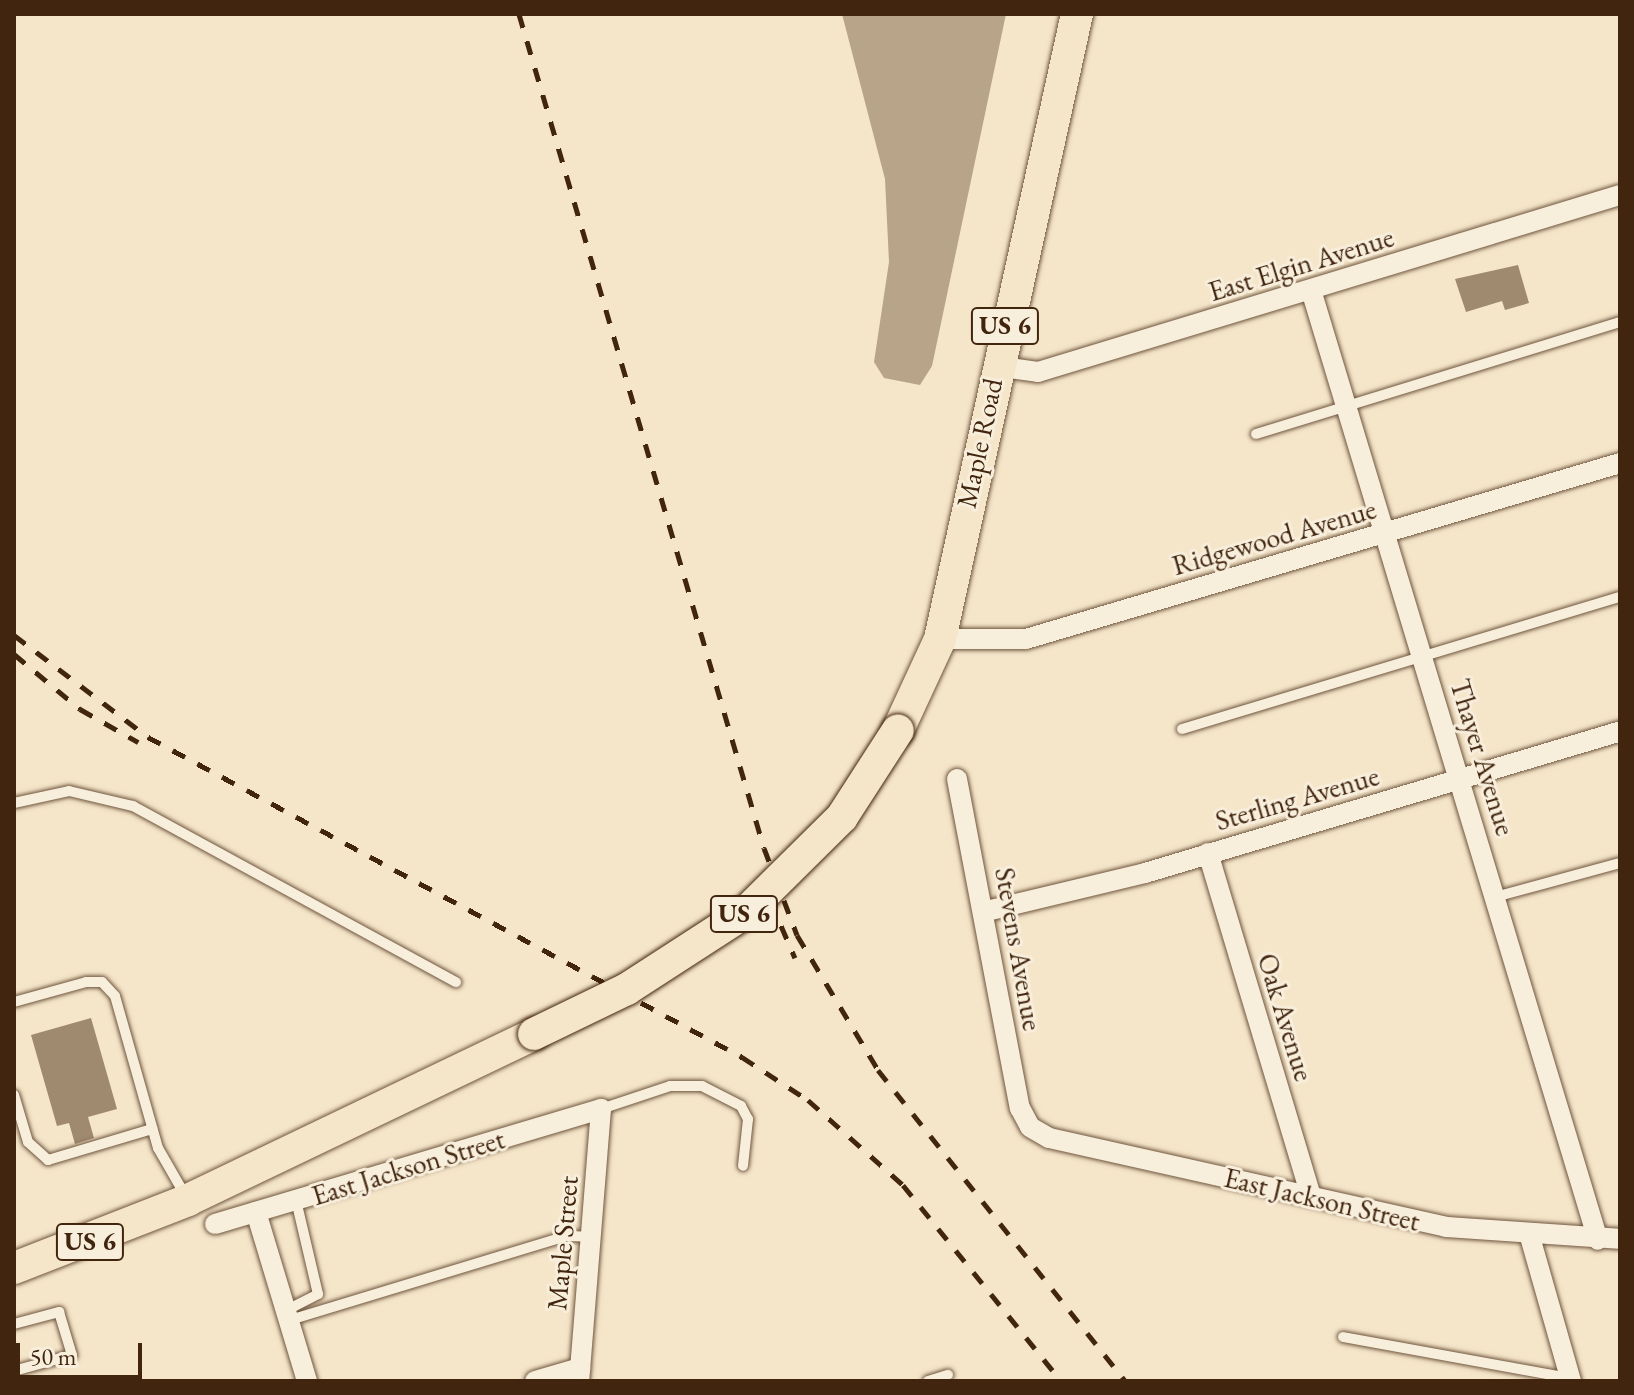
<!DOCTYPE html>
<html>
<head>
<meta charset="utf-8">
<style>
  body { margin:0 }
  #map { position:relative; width:1634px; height:1395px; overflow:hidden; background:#f5e5c9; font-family:"EB Garamond",serif }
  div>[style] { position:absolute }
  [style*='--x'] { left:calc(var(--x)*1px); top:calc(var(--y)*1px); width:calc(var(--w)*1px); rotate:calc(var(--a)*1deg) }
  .water>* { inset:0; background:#b8a489 }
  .building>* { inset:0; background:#9f896f }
  .roads { filter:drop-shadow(0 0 2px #6e553d) drop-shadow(0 0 2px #6e553d) }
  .lane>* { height:10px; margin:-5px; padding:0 5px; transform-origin:5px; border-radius:5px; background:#f8eedc }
  .street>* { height:20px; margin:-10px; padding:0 10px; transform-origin:10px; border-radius:10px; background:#f8eedc }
  .primary>* { height:32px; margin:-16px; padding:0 16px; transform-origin:16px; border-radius:16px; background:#f5e5c9 }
  .rail>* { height:5px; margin-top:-2.5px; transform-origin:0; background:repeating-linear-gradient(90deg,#41250e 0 14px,transparent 0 28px) }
  .bridges { filter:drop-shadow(0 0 2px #41250e) drop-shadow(0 0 2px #41250e) }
  .primary-bridge>* { height:32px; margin:-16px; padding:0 16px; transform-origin:16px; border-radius:16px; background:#f5e5c9 }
  span { translate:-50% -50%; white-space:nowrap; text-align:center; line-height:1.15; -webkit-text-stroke:6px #f8eedc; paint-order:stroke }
  .shield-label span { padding:2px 6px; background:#f8eedc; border:2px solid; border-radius:6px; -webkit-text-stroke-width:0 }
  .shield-label { font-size:26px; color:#41250e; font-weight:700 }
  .street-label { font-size:28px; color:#41250e }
  .frame { position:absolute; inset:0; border:16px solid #41250e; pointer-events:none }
  .scale { position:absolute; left:16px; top:1343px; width:126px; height:36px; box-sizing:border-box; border:4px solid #41250e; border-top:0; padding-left:10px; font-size:24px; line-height:28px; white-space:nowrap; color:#41250e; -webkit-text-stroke:6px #f8eedc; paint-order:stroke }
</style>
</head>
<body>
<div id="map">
  <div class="water">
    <div style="clip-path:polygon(842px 14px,1006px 14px,932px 366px,920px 385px,884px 378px,874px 362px,889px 262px,885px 179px)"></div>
  </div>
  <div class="building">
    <div style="clip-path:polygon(1518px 265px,1529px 303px,1505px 310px,1502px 301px,1466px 312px,1455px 279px)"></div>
    <div style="clip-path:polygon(91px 1018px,117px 1109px,88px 1117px,94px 1138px,75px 1144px,69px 1123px,57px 1126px,31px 1035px)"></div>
  </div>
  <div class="roads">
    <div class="lane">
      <div style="--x:1256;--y:434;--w:381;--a:-17.1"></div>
      <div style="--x:1182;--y:729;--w:457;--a:-16.8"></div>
      <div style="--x:14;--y:803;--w:56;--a:-12.3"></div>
      <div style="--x:69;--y:791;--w:66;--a:13.2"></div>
      <div style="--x:133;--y:806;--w:368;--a:28.6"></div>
      <div style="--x:1495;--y:897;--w:130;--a:-15.2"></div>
      <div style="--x:14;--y:1002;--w:75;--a:-15.5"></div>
      <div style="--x:86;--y:982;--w:16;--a:0"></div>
      <div style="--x:102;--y:982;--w:19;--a:47"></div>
      <div style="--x:115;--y:996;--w:158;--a:74.2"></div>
      <div style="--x:158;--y:1148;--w:54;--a:60.1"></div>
      <div style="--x:14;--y:1095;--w:49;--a:73.4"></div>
      <div style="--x:28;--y:1142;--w:27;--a:42"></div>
      <div style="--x:48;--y:1160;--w:109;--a:-16.6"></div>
      <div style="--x:601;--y:1109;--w:73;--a:-18.4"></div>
      <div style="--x:670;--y:1086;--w:32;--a:0"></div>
      <div style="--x:702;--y:1086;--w:44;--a:27.1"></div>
      <div style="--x:741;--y:1106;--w:15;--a:62"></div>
      <div style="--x:748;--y:1119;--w:47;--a:96.1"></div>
      <div style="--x:287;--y:1310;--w:35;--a:-27"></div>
      <div style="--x:318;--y:1294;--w:97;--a:-103.2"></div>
      <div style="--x:290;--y:1320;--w:289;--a:-16.9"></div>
      <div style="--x:567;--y:1236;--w:24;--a:2"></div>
      <div style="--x:14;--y:1324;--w:47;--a:-14.9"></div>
      <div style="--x:59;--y:1312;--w:45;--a:73.2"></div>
      <div style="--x:72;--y:1355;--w:60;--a:164.6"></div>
      <div style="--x:1343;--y:1337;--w:230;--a:10.3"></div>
      <div style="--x:928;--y:1381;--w:21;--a:-17"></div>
    </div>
    <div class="street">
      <div style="--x:1311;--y:290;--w:992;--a:73.19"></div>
      <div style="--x:995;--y:366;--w:43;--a:7.9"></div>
      <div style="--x:1038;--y:372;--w:608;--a:-16.92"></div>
      <div style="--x:940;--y:639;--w:86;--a:0"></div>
      <div style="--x:1026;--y:639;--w:620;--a:-16.5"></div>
      <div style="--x:957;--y:779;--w:335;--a:79.2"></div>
      <div style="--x:1020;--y:1108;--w:21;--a:62"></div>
      <div style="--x:1030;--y:1127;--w:22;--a:30"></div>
      <div style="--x:1049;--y:1138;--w:407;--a:12.6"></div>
      <div style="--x:1446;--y:1227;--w:174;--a:3.9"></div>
      <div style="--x:1208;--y:853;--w:358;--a:73.3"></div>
      <div style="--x:987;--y:911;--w:163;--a:-13.5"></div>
      <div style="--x:1145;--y:873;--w:496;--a:-16.6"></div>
      <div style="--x:256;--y:1212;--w:177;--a:73.2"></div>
      <div style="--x:215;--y:1224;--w:403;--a:-16.6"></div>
      <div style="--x:601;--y:1109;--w:273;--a:94.6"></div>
      <div style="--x:1530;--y:1237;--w:150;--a:74.1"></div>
      <div style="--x:535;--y:1381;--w:47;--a:-16.1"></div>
    </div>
    <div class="primary">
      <div style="--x:898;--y:730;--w:100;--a:-65.2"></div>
      <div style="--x:940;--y:639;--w:640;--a:-77.64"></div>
      <div style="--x:14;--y:1268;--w:187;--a:-21.3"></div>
      <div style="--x:188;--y:1200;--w:384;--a:-25.6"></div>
    </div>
  </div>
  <div class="rail">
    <div style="--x:519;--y:14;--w:869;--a:73.63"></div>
    <div style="--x:764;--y:848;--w:93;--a:69.2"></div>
    <div style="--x:797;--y:935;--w:157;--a:59"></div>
    <div style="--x:878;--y:1070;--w:397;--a:51.5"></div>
    <div style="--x:14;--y:635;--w:168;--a:37.3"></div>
    <div style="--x:148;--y:737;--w:675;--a:28.31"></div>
    <div style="--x:742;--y:1057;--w:79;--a:33.1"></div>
    <div style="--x:808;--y:1100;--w:127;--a:41.8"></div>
    <div style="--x:903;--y:1185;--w:252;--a:51.1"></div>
    <div style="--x:14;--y:654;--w:86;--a:39.8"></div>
    <div style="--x:80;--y:709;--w:67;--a:29.6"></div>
    <div style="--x:770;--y:900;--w:63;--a:66.7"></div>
  </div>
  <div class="bridges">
    <div class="primary-bridge">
      <div style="--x:534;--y:1034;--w:103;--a:-25.8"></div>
      <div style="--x:627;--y:989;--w:142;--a:-32.9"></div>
      <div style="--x:746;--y:912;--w:135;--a:-44.7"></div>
      <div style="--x:842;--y:817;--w:103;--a:-57.2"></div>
    </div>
  </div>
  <div class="shield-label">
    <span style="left:1005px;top:326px">US 6</span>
    <span style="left:744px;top:914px">US 6</span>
    <span style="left:90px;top:1242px">US 6</span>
  </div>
  <div class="street-label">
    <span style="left:1301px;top:264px;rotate:-17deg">East Elgin Avenue</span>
    <span style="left:979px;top:443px;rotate:-78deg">Maple Road</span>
    <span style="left:1274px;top:537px;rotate:-16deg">Ridgewood Avenue</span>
    <span style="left:1483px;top:757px;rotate:73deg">Thayer Avenue</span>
    <span style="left:1297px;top:798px;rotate:-16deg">Sterling Avenue</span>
    <span style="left:1019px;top:949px;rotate:80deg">Stevens Avenue</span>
    <span style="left:1286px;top:1017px;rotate:73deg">Oak Avenue</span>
    <span style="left:408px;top:1167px;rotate:-17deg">East Jackson Street</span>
    <span style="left:1322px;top:1199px;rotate:13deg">East Jackson Street</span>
    <span style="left:562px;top:1243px;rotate:-85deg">Maple Street</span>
  </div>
  <div class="frame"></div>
  <div class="scale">50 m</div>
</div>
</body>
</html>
